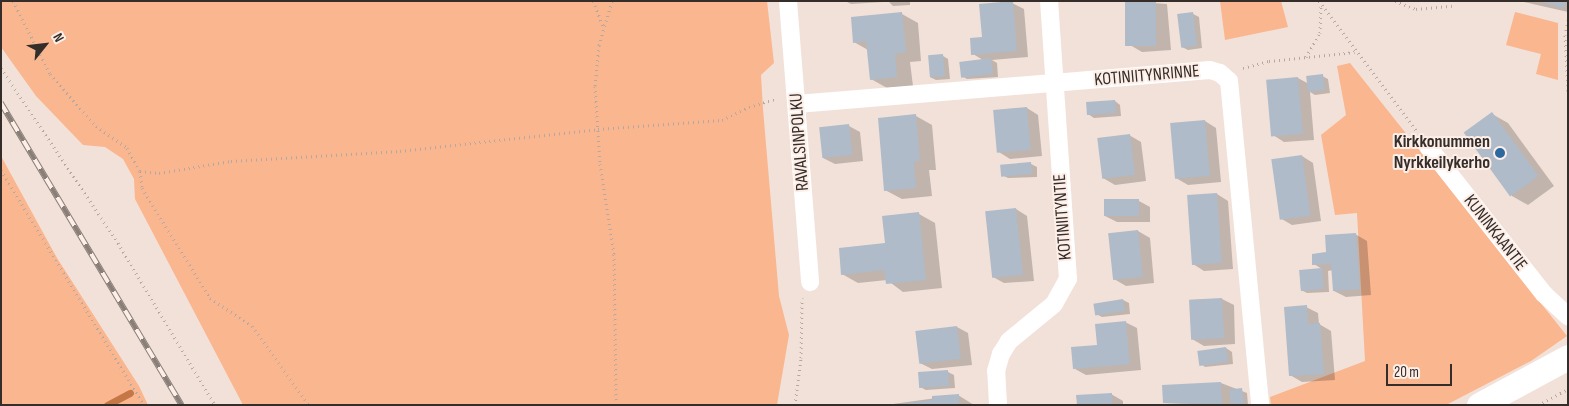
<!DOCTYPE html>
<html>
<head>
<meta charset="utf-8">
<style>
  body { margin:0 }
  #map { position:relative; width:1569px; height:406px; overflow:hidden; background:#f2e1d8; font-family:"Sofia Sans Condensed",sans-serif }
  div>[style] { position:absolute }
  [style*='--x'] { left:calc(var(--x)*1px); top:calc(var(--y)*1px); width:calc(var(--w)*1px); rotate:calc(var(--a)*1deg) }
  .green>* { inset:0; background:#fab68e }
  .shadow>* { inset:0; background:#0003 }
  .stream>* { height:7px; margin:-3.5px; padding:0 3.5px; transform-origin:3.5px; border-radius:3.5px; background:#c57746 }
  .building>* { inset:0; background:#afbbc8; transform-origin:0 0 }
  .path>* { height:3px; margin-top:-1.5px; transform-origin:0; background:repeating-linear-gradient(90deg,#b6a8a1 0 1px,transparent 0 5px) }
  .street>* { height:18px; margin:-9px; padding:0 9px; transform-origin:9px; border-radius:9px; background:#fff }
  .secondary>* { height:25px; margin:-12.5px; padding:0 12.5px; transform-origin:12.5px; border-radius:12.5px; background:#fff }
  .rail>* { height:5.5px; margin-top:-2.75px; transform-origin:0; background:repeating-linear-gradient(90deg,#fdefe8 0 11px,#897e78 0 22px); box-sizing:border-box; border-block:1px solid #897e78 }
  .dots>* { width:14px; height:14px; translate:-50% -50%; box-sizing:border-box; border:2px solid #fdefe8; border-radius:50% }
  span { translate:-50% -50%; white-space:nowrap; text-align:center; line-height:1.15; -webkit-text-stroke:4px #fdefe8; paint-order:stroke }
  .street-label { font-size:18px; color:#342d2a }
  .poi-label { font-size:18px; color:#342d2a; font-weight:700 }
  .right { translate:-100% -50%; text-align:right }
  .frame { position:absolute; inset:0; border:2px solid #342d2a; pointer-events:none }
  .north { position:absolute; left:20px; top:20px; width:50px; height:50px; -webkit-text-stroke:4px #fdefe8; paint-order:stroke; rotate:61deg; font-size:14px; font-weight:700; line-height:20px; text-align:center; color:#342d2a }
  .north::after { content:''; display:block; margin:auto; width:18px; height:22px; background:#342d2a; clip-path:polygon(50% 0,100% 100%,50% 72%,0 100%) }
  .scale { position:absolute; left:1386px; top:364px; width:66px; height:22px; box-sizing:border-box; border:2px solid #342d2a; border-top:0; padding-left:6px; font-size:15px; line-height:18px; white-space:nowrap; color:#342d2a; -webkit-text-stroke:4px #fdefe8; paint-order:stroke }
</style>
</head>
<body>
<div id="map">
  <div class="green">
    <div style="clip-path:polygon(1px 1px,767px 1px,774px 63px,761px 75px,763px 109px,779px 296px,789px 335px,777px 405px,243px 405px,135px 199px,134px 179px,123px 159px,105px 147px,83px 145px,36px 96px,1px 47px)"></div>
    <div style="clip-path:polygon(1220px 1px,1281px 1px,1288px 27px,1225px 40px)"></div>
    <div style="clip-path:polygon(1515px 12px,1558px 23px,1558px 80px,1536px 74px,1541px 54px,1506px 45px)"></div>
    <div style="clip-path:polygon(1350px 63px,1567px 336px,1531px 361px,1446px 405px,1271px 405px,1270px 397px,1365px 361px,1357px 213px,1335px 215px,1321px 135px,1346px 115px,1337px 66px)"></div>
    <div style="clip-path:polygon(1px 156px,57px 258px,139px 386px,148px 405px,1px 405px)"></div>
  </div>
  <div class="shadow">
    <div style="clip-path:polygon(845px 1px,883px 1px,883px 2px,851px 4px)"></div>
    <div style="clip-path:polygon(888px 1px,910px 1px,910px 5px,893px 6px)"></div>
    <div style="clip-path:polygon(1126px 1px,1167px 4px,1171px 50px,1142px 52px,1130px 45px)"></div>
    <div style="clip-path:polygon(1523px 1px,1568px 1px,1568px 12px,1524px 2px)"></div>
    <div style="clip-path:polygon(1012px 3px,1024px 9px,1028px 57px,992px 60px,997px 63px,998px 77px,967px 79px,962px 76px,983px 60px,973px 54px)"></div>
    <div style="clip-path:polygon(902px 14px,918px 23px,921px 61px,910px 62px,913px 86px,887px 88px,871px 79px,868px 50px,854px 42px)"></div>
    <div style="clip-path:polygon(1193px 14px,1199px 17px,1202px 48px,1188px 50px,1182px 47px)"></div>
    <div style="clip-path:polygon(943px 56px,948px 59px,950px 79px,936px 80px,930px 77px)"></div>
    <div style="clip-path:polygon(1322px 76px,1328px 79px,1330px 93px,1315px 95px,1310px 92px,1314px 140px,1284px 142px,1273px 135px,1298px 78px,1309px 84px)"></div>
    <div style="clip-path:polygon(1115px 101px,1120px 105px,1121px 116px,1094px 118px,1088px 114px)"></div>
    <div style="clip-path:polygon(1027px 108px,1038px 115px,1042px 156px,1010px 159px,999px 152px)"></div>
    <div style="clip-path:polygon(1492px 114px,1508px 123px,1554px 186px,1528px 205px,1512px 196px)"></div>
    <div style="clip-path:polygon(916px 116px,932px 125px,936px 170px,929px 170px,932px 196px,902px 199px,885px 190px)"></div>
    <div style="clip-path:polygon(1205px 121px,1216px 128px,1221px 182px,1188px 185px,1176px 178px)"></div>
    <div style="clip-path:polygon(849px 126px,860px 132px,863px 161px,835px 164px,823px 158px)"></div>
    <div style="clip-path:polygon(1129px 135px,1141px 142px,1146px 181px,1115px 185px,1103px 178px)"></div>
    <div style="clip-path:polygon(1302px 156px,1313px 163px,1321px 221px,1292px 225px,1280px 218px)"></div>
    <div style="clip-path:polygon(1031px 164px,1037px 167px,1037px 177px,1008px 178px,1002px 175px)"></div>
    <div style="clip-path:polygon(1217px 194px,1228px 201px,1233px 269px,1204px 271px,1193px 264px)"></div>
    <div style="clip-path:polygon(1139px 201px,1150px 207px,1150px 222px,1117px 222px,1105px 216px)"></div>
    <div style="clip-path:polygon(1016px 209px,1027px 216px,1034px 281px,1004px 283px,993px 277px)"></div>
    <div style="clip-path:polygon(919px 214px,935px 223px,942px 288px,903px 292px,887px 280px,858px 283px,842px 274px,886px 244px)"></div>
    <div style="clip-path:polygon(1138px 231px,1150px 238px,1154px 283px,1126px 286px,1114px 279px)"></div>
    <div style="clip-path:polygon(1355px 234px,1367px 241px,1371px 295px,1346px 297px,1334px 291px,1333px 270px,1328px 271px,1329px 292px,1307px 293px,1301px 290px,1300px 271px,1322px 269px,1314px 264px)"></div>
    <div style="clip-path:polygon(1222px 299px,1234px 305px,1235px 344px,1204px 346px,1192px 339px,1190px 300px)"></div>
    <div style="clip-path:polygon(1123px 300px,1129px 303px,1130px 314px,1102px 317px,1096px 314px)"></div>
    <div style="clip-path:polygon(1306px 307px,1318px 313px,1319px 324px,1331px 331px,1335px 380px,1302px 382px,1290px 375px)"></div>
    <div style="clip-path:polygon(1125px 322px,1137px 328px,1141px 370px,1086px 375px,1075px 369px)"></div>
    <div style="clip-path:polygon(957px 327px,968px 333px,972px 365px,932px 369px,920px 363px)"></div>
    <div style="clip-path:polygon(1226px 348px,1232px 352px,1233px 364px,1205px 367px,1200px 363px)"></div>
    <div style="clip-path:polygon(948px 372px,954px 375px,955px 388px,926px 390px,920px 387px)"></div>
    <div style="clip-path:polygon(1221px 383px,1247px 393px,1248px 405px,1164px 403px)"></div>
    <div style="clip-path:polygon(1111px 394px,1123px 401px,1123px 405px,1078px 405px)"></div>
    <div style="clip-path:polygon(958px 395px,974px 405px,894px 405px,893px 404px)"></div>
  </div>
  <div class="stream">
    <div style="--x:107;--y:405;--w:26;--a:-28"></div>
  </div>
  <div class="building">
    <div style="clip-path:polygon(1013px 1px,1017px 51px,971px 55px,970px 38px,982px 37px,979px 4px)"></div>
    <div style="left:1125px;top:1px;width:31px;height:45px"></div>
    <div style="clip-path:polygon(1537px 1px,1566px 1px,1564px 8px)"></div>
    <div style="clip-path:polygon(902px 12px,906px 52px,895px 54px,897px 77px,870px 80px,866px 41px,853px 43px,851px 17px)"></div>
    <div style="left:1193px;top:12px;width:34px;height:16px;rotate:83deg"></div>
    <div style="left:943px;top:54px;width:22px;height:15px;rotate:85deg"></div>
    <div style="left:991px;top:58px;width:16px;height:32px;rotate:83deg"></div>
    <div style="left:1323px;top:74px;width:16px;height:17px;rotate:83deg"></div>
    <div style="left:1298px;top:77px;width:57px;height:32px;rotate:85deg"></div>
    <div style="left:1115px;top:100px;width:13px;height:29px;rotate:86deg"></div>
    <div style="left:1027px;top:107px;width:43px;height:34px;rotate:85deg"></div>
    <div style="left:1492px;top:112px;width:79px;height:35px;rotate:54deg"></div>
    <div style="clip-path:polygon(916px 114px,920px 161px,914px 162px,916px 188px,884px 191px,878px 118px)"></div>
    <div style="left:1205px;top:120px;width:56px;height:35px;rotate:85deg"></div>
    <div style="left:849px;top:124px;width:31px;height:30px;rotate:84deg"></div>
    <div style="left:1130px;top:134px;width:41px;height:33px;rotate:83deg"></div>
    <div style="left:1302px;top:155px;width:61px;height:31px;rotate:82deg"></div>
    <div style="left:1031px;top:162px;width:12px;height:31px;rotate:85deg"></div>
    <div style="left:1217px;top:193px;width:70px;height:30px;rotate:86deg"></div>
    <div style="left:1104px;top:199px;width:35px;height:17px"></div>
    <div style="left:1016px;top:208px;width:67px;height:31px;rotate:84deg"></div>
    <div style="clip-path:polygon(919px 212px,926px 280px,886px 284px,884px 270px,841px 275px,839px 248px,885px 243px,882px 216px)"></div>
    <div style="left:1138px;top:230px;width:47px;height:30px;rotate:84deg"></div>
    <div style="clip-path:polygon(1356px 233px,1360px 289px,1333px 291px,1331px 264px,1312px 265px,1312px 254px,1326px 252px,1325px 235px)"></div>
    <div style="left:1322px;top:268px;width:21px;height:23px;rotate:85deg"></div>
    <div style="left:1222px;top:298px;width:40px;height:33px;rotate:87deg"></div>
    <div style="left:1123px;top:299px;width:12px;height:30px;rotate:81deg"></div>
    <div style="clip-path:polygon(1307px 305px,1308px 324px,1320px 323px,1324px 374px,1289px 376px,1284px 307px)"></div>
    <div style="clip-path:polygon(1126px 321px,1130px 364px,1073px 369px,1071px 347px,1097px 345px,1095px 324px)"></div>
    <div style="left:957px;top:326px;width:33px;height:42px;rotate:83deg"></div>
    <div style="left:1226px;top:347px;width:15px;height:29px;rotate:82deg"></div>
    <div style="left:948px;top:370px;width:16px;height:30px;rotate:86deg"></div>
    <div style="clip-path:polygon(1221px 382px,1222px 405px,1163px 403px,1162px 385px)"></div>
    <div style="left:1242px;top:388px;width:17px;height:13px;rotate:83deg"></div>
    <div style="clip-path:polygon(1112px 393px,1112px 405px,1077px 405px,1076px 395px)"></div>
    <div style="clip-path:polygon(959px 394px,959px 405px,892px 405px,932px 400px,932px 396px)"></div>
  </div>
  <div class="path">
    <div style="--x:13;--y:1;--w:82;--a:63.1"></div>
    <div style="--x:50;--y:74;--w:69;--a:48.5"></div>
    <div style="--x:96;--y:126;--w:38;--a:35"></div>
    <div style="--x:127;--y:148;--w:26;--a:61"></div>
    <div style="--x:140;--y:171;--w:17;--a:83"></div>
    <div style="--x:142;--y:188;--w:129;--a:58.3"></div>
    <div style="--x:210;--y:298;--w:50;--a:33.7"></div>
    <div style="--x:252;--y:326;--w:97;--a:54.2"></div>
    <div style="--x:593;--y:1;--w:29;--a:68"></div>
    <div style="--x:612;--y:1;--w:46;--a:106.5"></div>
    <div style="--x:599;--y:45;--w:41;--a:95.6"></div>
    <div style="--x:595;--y:86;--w:78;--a:86.3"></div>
    <div style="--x:600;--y:164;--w:91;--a:81.2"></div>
    <div style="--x:614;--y:254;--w:151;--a:89.2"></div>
    <div style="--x:1319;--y:1;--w:165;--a:53.1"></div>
    <div style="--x:1395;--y:1;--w:22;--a:21"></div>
    <div style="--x:1416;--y:9;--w:36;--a:-5"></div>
    <div style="--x:1568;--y:20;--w:15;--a:101"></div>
    <div style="--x:1565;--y:35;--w:56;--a:86.9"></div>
    <div style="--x:1306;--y:57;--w:28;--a:-60"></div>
    <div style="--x:1320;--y:33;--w:28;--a:-88"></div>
    <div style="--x:1;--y:68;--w:211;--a:56.2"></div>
    <div style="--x:118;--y:243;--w:189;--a:59.1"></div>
    <div style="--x:1243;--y:68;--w:27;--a:-15"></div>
    <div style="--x:1269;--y:61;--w:86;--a:-6"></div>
    <div style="--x:1;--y:170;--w:275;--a:58.7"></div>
    <div style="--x:140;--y:171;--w:19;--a:6"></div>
    <div style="--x:159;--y:173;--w:73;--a:-9.5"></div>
    <div style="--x:231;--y:161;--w:169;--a:-3.4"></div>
    <div style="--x:400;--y:151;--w:199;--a:-6.3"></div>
    <div style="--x:598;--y:129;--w:124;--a:-4.2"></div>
    <div style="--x:722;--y:120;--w:30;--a:-26"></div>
    <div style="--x:749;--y:107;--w:28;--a:-17"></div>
    <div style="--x:795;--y:405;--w:47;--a:-82.7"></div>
    <div style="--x:801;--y:358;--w:60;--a:-89"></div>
    <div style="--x:1538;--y:405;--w:34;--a:-28"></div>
  </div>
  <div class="street">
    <div style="--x:788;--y:1;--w:282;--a:85.5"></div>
    <div style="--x:797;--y:104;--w:414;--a:-4.7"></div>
    <div style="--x:1210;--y:70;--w:10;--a:17"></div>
    <div style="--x:1220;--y:73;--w:12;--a:42"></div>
    <div style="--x:1229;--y:81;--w:325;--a:84.5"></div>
    <div style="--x:1429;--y:148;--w:186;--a:51.8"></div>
    <div style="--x:1544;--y:294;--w:33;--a:43"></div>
    <div style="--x:998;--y:405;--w:34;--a:-93"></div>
    <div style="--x:996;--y:371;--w:18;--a:-74"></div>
    <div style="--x:1001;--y:354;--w:15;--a:-58"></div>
    <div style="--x:1009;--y:341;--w:58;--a:-39.4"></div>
    <div style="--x:1054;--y:304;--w:29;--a:-61"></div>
    <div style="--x:1068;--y:279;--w:279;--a:-93.9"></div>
  </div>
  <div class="secondary">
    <div style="--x:1479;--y:405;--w:101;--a:-28.3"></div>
  </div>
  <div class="rail">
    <div style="--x:1;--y:103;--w:352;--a:59.1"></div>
  </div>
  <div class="dots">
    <div style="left:1500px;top:153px;background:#2d689f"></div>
  </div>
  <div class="street-label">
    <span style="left:1147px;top:76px;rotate:-5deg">KOTINIITYNRINNE</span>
    <span style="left:800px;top:142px;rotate:-94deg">RAVALSINPOLKU</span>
    <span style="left:1063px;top:217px;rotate:-94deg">KOTINIITYNTIE</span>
    <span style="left:1495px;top:233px;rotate:52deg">KUNINKAANTIE</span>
  </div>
  <div class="poi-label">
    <span class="right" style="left:1490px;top:153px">Kirkkonummen<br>Nyrkkeilykerho</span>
  </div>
  <div class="frame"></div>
  <div class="north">N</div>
  <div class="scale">20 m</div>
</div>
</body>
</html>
